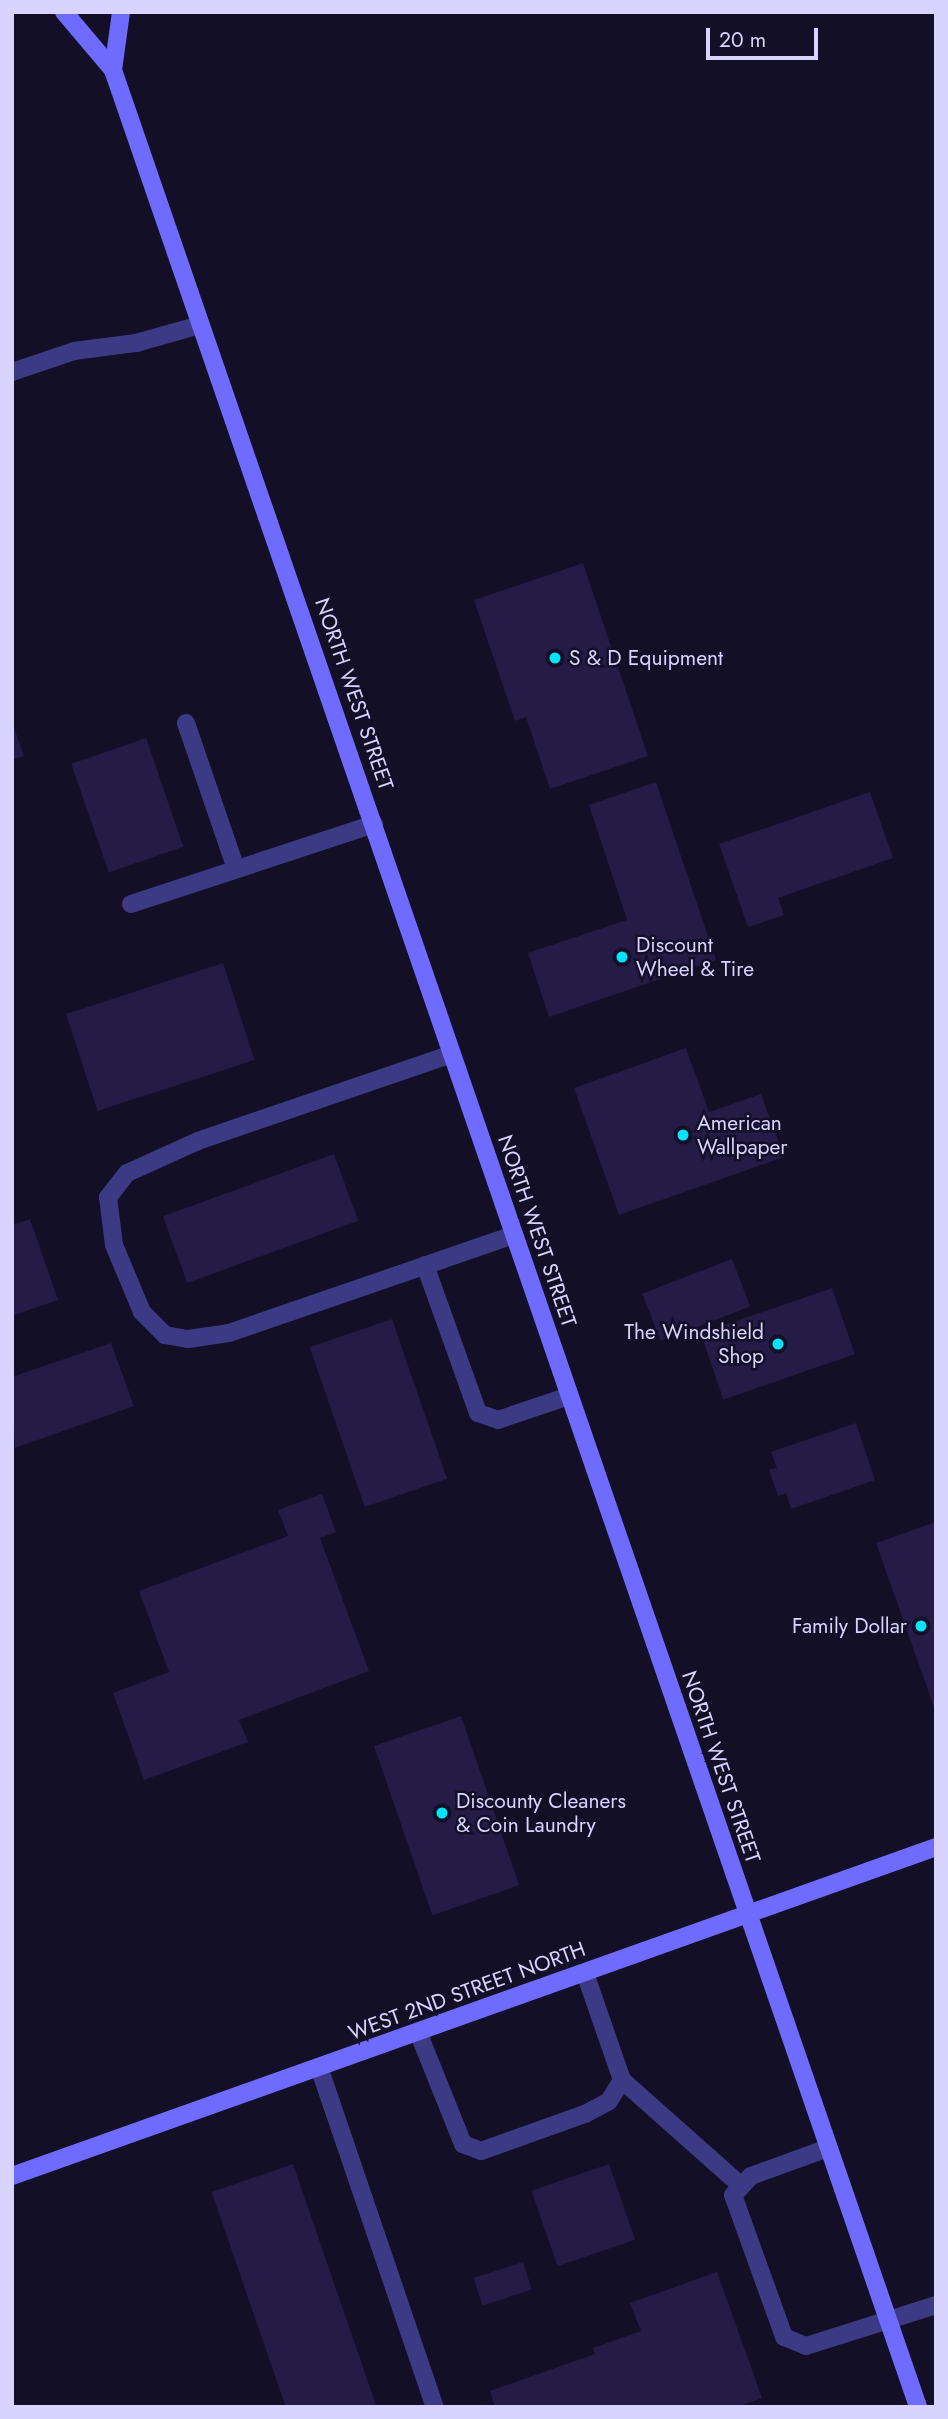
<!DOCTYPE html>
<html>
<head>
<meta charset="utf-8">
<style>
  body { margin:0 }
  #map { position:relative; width:948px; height:2419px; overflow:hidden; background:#130f26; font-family:Jost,sans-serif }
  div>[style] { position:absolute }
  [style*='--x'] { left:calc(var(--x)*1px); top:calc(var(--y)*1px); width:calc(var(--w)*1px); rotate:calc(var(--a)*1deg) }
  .building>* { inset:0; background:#241b47; transform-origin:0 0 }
  .lane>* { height:18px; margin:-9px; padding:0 9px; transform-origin:9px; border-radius:9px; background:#3d3a85 }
  .secondary>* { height:18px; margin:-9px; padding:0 9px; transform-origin:9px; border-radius:9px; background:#6f6bff }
  .dots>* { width:19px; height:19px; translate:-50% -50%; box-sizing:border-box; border:4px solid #130f26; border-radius:50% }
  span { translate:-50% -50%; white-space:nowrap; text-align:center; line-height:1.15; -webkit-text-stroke:5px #130f26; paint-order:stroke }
  .poi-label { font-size:21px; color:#d9d4ff }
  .left { translate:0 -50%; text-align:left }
  .right { translate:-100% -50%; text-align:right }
  .street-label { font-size:21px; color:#d9d4ff }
  .frame { position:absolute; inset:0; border:14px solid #d9d4ff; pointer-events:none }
  .scale { position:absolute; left:706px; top:28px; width:112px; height:32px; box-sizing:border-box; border:4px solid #d9d4ff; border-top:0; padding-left:9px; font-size:21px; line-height:24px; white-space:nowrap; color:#d9d4ff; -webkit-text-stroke:5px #130f26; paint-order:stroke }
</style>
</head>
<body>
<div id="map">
  <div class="building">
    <div style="clip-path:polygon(583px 563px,648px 756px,550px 789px,526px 717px,515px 721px,474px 600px)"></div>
    <div style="clip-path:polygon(12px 722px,24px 756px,12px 760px)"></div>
    <div style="left:146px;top:738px;width:115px;height:79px;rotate:71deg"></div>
    <div style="clip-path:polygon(656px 782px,716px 960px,549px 1017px,528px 953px,627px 920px,589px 805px)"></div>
    <div style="clip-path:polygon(870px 792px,893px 858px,778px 898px,784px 915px,748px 927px,719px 844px)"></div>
    <div style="left:223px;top:963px;width:102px;height:165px;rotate:72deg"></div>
    <div style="clip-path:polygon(686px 1048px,709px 1112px,761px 1094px,784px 1157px,619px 1215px,574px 1088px)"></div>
    <div style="left:334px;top:1154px;width:71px;height:182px;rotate:70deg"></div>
    <div style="clip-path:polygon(30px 1219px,58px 1300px,12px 1316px,12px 1225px)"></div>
    <div style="left:732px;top:1259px;width:51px;height:96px;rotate:69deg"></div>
    <div style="left:832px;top:1288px;width:70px;height:139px;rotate:71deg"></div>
    <div style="left:392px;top:1319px;width:169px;height:87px;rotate:71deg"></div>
    <div style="clip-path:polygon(111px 1343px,134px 1406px,15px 1448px,12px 1377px)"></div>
    <div style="clip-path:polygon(856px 1423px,875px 1480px,791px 1509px,786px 1493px,778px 1496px,769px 1470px,777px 1468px,771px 1452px)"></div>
    <div style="clip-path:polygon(322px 1494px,336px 1532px,320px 1538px,369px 1671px,239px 1720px,248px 1742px,144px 1780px,113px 1693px,169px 1672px,139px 1591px,288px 1536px,278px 1510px)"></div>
    <div style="clip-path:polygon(936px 1522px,936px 1710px,935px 1710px,876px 1543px)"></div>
    <div style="left:461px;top:1716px;width:179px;height:92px;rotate:71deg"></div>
    <div style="left:293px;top:2164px;width:257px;height:86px;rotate:71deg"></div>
    <div style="left:609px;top:2164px;width:80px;height:82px;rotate:71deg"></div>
    <div style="left:523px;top:2262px;width:29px;height:52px;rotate:72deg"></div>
    <div style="clip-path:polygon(717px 2272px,762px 2398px,738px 2407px,495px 2407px,490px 2391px,595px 2354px,593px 2348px,641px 2331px,630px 2303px)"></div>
  </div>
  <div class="lane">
    <div style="--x:12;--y:372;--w:65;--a:-18.7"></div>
    <div style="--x:74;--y:351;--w:63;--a:-7.4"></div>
    <div style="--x:136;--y:343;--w:66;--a:-15.7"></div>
    <div style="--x:186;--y:723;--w:154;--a:71.1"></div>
    <div style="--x:131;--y:904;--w:256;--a:-18.2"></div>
    <div style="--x:452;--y:1054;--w:268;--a:161.1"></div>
    <div style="--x:198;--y:1141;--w:78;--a:155.7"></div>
    <div style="--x:127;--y:1173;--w:31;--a:128"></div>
    <div style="--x:108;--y:1197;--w:48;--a:82.9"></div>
    <div style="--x:114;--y:1245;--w:73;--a:67.3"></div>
    <div style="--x:142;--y:1312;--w:33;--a:45"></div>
    <div style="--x:165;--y:1335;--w:23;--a:10"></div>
    <div style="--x:188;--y:1339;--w:41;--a:-8.3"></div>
    <div style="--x:229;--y:1333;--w:300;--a:-19"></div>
    <div style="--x:425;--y:1265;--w:157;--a:70.3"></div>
    <div style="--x:478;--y:1413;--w:21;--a:19"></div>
    <div style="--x:498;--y:1420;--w:75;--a:-18.7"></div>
    <div style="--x:418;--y:2032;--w:121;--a:68.1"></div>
    <div style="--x:463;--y:2144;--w:19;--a:21"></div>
    <div style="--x:481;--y:2151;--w:110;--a:-19.6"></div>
    <div style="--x:585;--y:2114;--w:27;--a:-28"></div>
    <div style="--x:609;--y:2101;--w:25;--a:-58"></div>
    <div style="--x:622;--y:2080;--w:113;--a:-109.1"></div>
    <div style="--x:319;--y:2067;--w:359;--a:71.2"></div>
    <div style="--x:622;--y:2080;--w:157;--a:41.6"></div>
    <div style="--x:828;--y:2148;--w:82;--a:160"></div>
    <div style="--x:751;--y:2176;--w:26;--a:133"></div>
    <div style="--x:733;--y:2195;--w:151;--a:70.2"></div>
    <div style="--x:784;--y:2337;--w:24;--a:22"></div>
    <div style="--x:806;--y:2346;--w:136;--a:-17.5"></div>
  </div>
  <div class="secondary">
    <div style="--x:64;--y:12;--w:76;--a:49.8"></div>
    <div style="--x:113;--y:70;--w:2472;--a:70.99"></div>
    <div style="--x:113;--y:70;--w:59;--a:-82.1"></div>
    <div style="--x:12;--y:2176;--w:981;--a:-19.6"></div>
  </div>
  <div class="dots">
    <div style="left:555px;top:658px;background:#00e5ff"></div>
    <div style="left:622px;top:957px;background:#00e5ff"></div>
    <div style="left:683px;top:1135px;background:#00e5ff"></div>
    <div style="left:778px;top:1344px;background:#00e5ff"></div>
    <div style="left:921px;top:1626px;background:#00e5ff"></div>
    <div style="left:442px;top:1813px;background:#00e5ff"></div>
  </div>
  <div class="poi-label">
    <span class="left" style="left:569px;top:658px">S &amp; D Equipment</span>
    <span class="left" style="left:636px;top:957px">Discount<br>Wheel &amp; Tire</span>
    <span class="left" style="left:697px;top:1135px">American<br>Wallpaper</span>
    <span class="right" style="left:764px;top:1344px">The Windshield<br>Shop</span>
    <span class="right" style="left:907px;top:1626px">Family Dollar</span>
    <span class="left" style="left:456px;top:1813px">Discounty Cleaners<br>&amp; Coin Laundry</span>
  </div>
  <div class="street-label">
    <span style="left:354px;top:694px;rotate:71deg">NORTH WEST STREET</span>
    <span style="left:537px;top:1231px;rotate:71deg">NORTH WEST STREET</span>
    <span style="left:721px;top:1767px;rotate:71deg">NORTH WEST STREET</span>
    <span style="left:467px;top:1991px;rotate:-20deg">WEST 2ND STREET NORTH</span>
  </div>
  <div class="frame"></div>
  <div class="scale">20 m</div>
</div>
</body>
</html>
